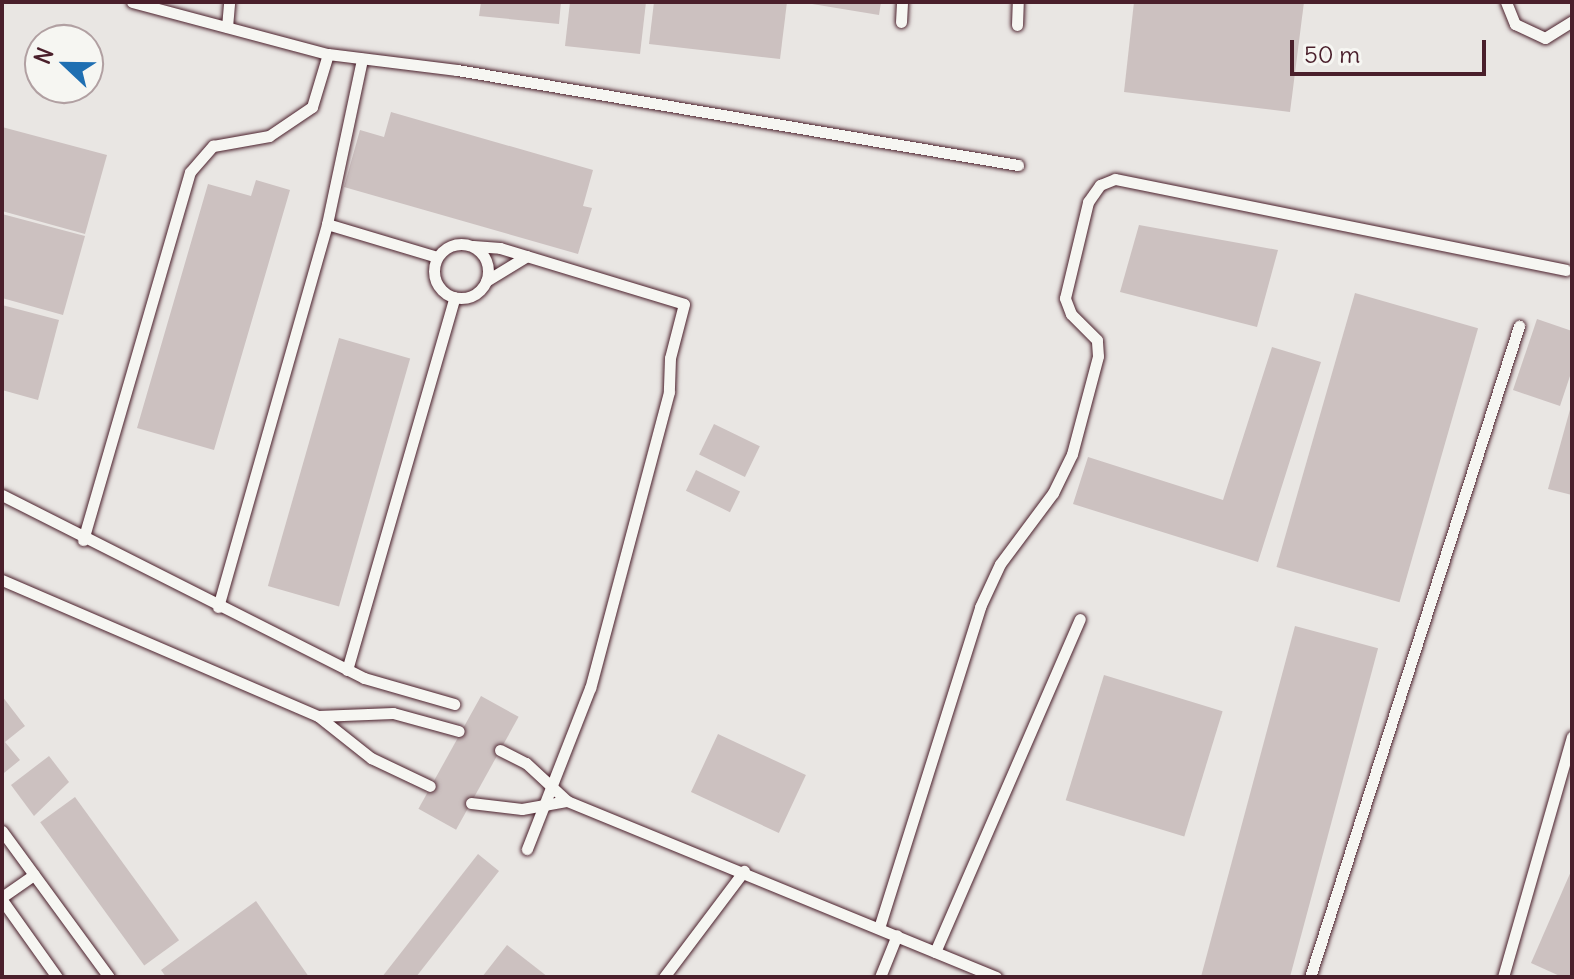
<!DOCTYPE html>
<html>
<head>
<meta charset="utf-8">
<style>
  body { margin:0 }
  #map { position:relative; width:1574px; height:979px; overflow:hidden; background:#f6f6f2; font-family:Delius,sans-serif }
  div>[style] { position:absolute }
  [style*='--x'] { left:calc(var(--x)*1px); top:calc(var(--y)*1px); width:calc(var(--w)*1px); rotate:calc(var(--a)*1deg) }
  .built>* { inset:0; background:#e9e6e3 }
  .building>* { inset:0; background:#ccc1c0; transform-origin:0 0 }
  .roads { filter:drop-shadow(0 0 2px #4a1f2b) drop-shadow(0 0 2px #4a1f2b) }
  .service>* { height:11px; margin:-5.5px; padding:0 5.5px; transform-origin:5.5px; border-radius:5.5px; background:#f6f6f2 }
  .service>.ring { margin:-5.5px; padding:0; box-sizing:content-box; background:none; border:11px solid #f6f6f2; border-radius:50% }
  span { translate:-50% -50%; white-space:nowrap; text-align:center; line-height:1.15; -webkit-text-stroke:7px #f6f6f2; paint-order:stroke }
  .frame { position:absolute; inset:0; border:4px solid #4a1f2b; pointer-events:none }
  .north { position:absolute; left:24px; top:24px; width:80px; height:80px; box-sizing:border-box; background:#f6f6f2; border:2px solid #b1a0a2; border-radius:50%; rotate:292deg; font-size:22px; font-weight:700; line-height:32px; text-align:center; color:#4a1f2b }
  .north::after { content:''; display:block; margin:auto; width:28px; height:36px; background:#1f6fb2; clip-path:polygon(50% 0,100% 100%,50% 72%,0 100%) }
  .scale { position:absolute; left:1290px; top:40px; width:196px; height:36px; box-sizing:border-box; border:4px solid #4a1f2b; border-top:0; padding-left:10px; font-size:24px; line-height:28px; white-space:nowrap; color:#4a1f2b; -webkit-text-stroke:6px #f6f6f2; paint-order:stroke }
</style>
</head>
<body>
<div id="map">
  <div class="built">
    <div style="clip-path:polygon(evenodd,2px 2px,1572px 2px,1572px 977px,2px 977px,2px 2px,40px 40px,88px 40px,88px 88px,40px 88px,40px 40px)"></div>
  </div>
  <div class="building">
    <div style="clip-path:polygon(481px 2px,561px 2px,559px 24px,479px 16px)"></div>
    <div style="clip-path:polygon(570px 2px,646px 2px,640px 54px,565px 46px)"></div>
    <div style="clip-path:polygon(654px 2px,787px 2px,780px 59px,649px 44px)"></div>
    <div style="clip-path:polygon(800px 2px,881px 2px,879px 15px)"></div>
    <div style="clip-path:polygon(1134px 2px,1304px 2px,1290px 112px,1124px 92px)"></div>
    <div style="clip-path:polygon(391px 112px,593px 170px,583px 206px,592px 208px,578px 254px,344px 187px,360px 130px,384px 137px)"></div>
    <div style="clip-path:polygon(2px 127px,107px 155px,85px 234px,2px 211px)"></div>
    <div style="clip-path:polygon(256px 180px,290px 190px,214px 450px,137px 428px,208px 184px,251px 196px)"></div>
    <div style="clip-path:polygon(2px 214px,85px 236px,63px 315px,2px 298px)"></div>
    <div style="clip-path:polygon(1139px 225px,1278px 250px,1257px 327px,1120px 292px)"></div>
    <div style="left:1355px;top:293px;width:128px;height:285px;rotate:16deg"></div>
    <div style="clip-path:polygon(2px 305px,59px 320px,38px 400px,2px 390px)"></div>
    <div style="clip-path:polygon(1537px 319px,1572px 331px,1572px 370px,1560px 406px,1513px 390px)"></div>
    <div style="left:339px;top:338px;width:74px;height:258px;rotate:16deg"></div>
    <div style="clip-path:polygon(1272px 347px,1321px 362px,1258px 562px,1073px 504px,1088px 457px,1223px 500px)"></div>
    <div style="clip-path:polygon(1571px 406px,1572px 406px,1572px 495px,1548px 489px)"></div>
    <div style="left:714px;top:424px;width:51px;height:34px;rotate:26deg"></div>
    <div style="left:696px;top:470px;width:49px;height:23px;rotate:26deg"></div>
    <div style="left:1295px;top:626px;width:86px;height:365px;rotate:15deg"></div>
    <div style="left:1104px;top:675px;width:124px;height:131px;rotate:17deg"></div>
    <div style="clip-path:polygon(2px 696px,25px 726px,5px 742px,20px 760px,4px 773px)"></div>
    <div style="left:481px;top:696px;width:43px;height:129px;rotate:29deg"></div>
    <div style="left:718px;top:734px;width:97px;height:64px;rotate:25deg"></div>
    <div style="clip-path:polygon(49px 756px,69px 782px,34px 816px,11px 785px)"></div>
    <div style="left:75px;top:797px;width:177px;height:43px;rotate:54deg"></div>
    <div style="clip-path:polygon(478px 854px,499px 871px,416px 977px,382px 977px)"></div>
    <div style="clip-path:polygon(1572px 869px,1572px 977px,1562px 977px,1531px 963px)"></div>
    <div style="clip-path:polygon(256px 901px,309px 977px,166px 977px,161px 970px)"></div>
    <div style="clip-path:polygon(507px 945px,548px 977px,482px 977px)"></div>
  </div>
  <div class="roads">
    <div class="service">
      <div style="--x:132;--y:2;--w:203;--a:14.9"></div>
      <div style="--x:328;--y:54;--w:130;--a:7.1"></div>
      <div style="--x:457;--y:70;--w:569;--a:9.61"></div>
      <div style="--x:1506;--y:2;--w:24;--a:68"></div>
      <div style="--x:1515;--y:24;--w:33;--a:25"></div>
      <div style="--x:1545;--y:38;--w:32;--a:-32"></div>
      <div style="--x:901;--y:22;--w:20;--a:-87"></div>
      <div style="--x:1017;--y:25;--w:23;--a:-88"></div>
      <div style="--x:227;--y:27;--w:25;--a:-85"></div>
      <div style="--x:327;--y:224;--w:115;--a:16.7"></div>
      <div class="ring" style="left:434px;top:244px;width:43px;height:43px"></div>
      <div style="--x:473;--y:246;--w:27;--a:4"></div>
      <div style="--x:500;--y:248;--w:192;--a:16.9"></div>
      <div style="--x:684;--y:304;--w:56;--a:104.5"></div>
      <div style="--x:670;--y:358;--w:34;--a:92"></div>
      <div style="--x:669;--y:392;--w:306;--a:104.9"></div>
      <div style="--x:590;--y:688;--w:173;--a:111.4"></div>
      <div style="--x:486;--y:281;--w:48;--a:-31.4"></div>
      <div style="--x:2;--y:495;--w:406;--a:26.8"></div>
      <div style="--x:364;--y:678;--w:94;--a:16.1"></div>
      <div style="--x:83;--y:540;--w:383;--a:-73.8"></div>
      <div style="--x:190;--y:172;--w:35;--a:-49"></div>
      <div style="--x:213;--y:146;--w:57;--a:-10.1"></div>
      <div style="--x:269;--y:136;--w:52;--a:-34"></div>
      <div style="--x:312;--y:107;--w:55;--a:-73.2"></div>
      <div style="--x:2;--y:580;--w:344;--a:23.3"></div>
      <div style="--x:318;--y:716;--w:68;--a:38.4"></div>
      <div style="--x:371;--y:758;--w:65;--a:25.4"></div>
      <div style="--x:218;--y:607;--w:398;--a:-74.1"></div>
      <div style="--x:327;--y:224;--w:169;--a:-78"></div>
      <div style="--x:347;--y:670;--w:388;--a:-73.9"></div>
      <div style="--x:318;--y:716;--w:75;--a:-2.3"></div>
      <div style="--x:393;--y:713;--w:68;--a:15.3"></div>
      <div style="--x:500;--y:750;--w:29;--a:27"></div>
      <div style="--x:526;--y:763;--w:56;--a:42.8"></div>
      <div style="--x:567;--y:801;--w:464;--a:22.3"></div>
      <div style="--x:471;--y:803;--w:51;--a:6.7"></div>
      <div style="--x:522;--y:809;--w:46;--a:-10.1"></div>
      <div style="--x:2;--y:831;--w:181;--a:53.8"></div>
      <div style="--x:2;--y:897;--w:39;--a:-35"></div>
      <div style="--x:2;--y:900;--w:95;--a:54.5"></div>
      <div style="--x:879;--y:928;--w:337;--a:-72.5"></div>
      <div style="--x:980;--y:607;--w:47;--a:-65.1"></div>
      <div style="--x:1000;--y:564;--w:89;--a:-53.3"></div>
      <div style="--x:1053;--y:493;--w:43;--a:-64"></div>
      <div style="--x:1072;--y:454;--w:101;--a:-75.1"></div>
      <div style="--x:1098;--y:356;--w:16;--a:-94"></div>
      <div style="--x:1097;--y:340;--w:37;--a:-135"></div>
      <div style="--x:1071;--y:314;--w:17;--a:-111"></div>
      <div style="--x:1065;--y:298;--w:99;--a:-76.5"></div>
      <div style="--x:1088;--y:202;--w:21;--a:-55"></div>
      <div style="--x:1100;--y:185;--w:16;--a:-22"></div>
      <div style="--x:1115;--y:179;--w:460;--a:11.4"></div>
      <div style="--x:935;--y:952;--w:363;--a:-66.5"></div>
      <div style="--x:664;--y:977;--w:133;--a:-53"></div>
      <div style="--x:880;--y:977;--w:45;--a:-68"></div>
      <div style="--x:1310;--y:977;--w:684;--a:-72.2"></div>
      <div style="--x:1503;--y:977;--w:250;--a:-74"></div>
    </div>
  </div>
  <div class="frame"></div>
  <div class="north">N</div>
  <div class="scale">50 m</div>
</div>
</body>
</html>
